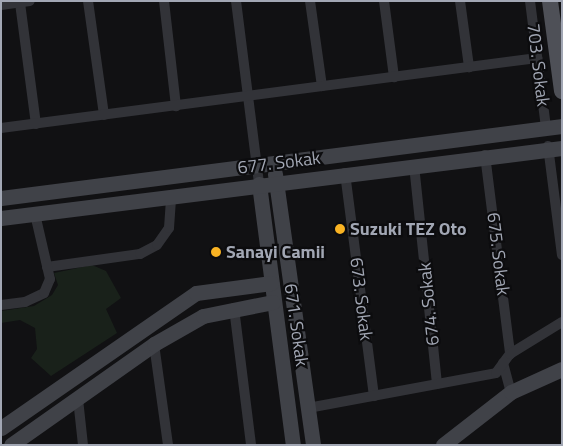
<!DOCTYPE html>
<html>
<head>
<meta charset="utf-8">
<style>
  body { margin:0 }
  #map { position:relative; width:563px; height:446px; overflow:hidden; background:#111113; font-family:"Titillium Web",sans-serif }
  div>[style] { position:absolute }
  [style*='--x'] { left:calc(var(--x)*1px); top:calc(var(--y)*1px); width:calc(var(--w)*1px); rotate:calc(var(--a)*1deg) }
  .green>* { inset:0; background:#19211a }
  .street>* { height:10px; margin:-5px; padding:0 5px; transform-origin:5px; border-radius:5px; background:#323338 }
  .secondary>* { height:15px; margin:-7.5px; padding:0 7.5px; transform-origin:7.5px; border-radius:7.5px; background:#404248 }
  .primary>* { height:16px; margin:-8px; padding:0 8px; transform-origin:8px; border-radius:8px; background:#4e5057 }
  .dots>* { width:14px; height:14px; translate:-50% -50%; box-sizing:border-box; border:2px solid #0c0c0e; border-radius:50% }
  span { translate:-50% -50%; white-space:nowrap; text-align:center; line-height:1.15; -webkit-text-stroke:4.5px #0c0c0e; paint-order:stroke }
  .street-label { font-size:18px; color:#a2a7b4 }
  .poi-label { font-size:18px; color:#a2a7b4; font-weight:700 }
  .left { translate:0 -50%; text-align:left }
  .frame { position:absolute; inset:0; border:2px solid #a2a7b4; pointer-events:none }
</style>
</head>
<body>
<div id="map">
  <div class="green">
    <div style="clip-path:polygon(92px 265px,106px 271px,121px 298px,106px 309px,117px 333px,51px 376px,31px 358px,37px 349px,35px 328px,20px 320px,1px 323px,1px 311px,34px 306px,52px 295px,58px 285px,54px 273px)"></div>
  </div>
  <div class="street">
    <div style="--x:88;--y:1;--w:115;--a:82"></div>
    <div style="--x:164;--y:1;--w:106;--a:83.5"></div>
    <div style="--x:236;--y:1;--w:184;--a:82.8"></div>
    <div style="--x:310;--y:1;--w:86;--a:82"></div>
    <div style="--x:384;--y:1;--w:77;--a:82.5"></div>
    <div style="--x:460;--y:1;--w:67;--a:82.2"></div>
    <div style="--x:530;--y:1;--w:128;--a:82.8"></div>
    <div style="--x:20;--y:3;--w:122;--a:82.5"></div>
    <div style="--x:1;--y:5;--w:29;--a:-8"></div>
    <div style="--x:1;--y:128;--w:541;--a:-7.44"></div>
    <div style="--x:548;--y:146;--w:110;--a:82.7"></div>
    <div style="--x:485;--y:155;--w:201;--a:82.8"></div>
    <div style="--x:414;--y:165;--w:220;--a:84"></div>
    <div style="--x:345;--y:173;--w:225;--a:82.6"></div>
    <div style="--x:47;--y:267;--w:94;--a:-8"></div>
    <div style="--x:140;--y:254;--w:19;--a:-28"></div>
    <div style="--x:157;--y:245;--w:21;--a:-55"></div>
    <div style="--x:169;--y:228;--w:32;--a:-86"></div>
    <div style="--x:1;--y:305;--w:24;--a:-7"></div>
    <div style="--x:25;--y:302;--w:21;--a:-25"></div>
    <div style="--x:44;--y:293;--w:15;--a:-67"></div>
    <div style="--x:50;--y:279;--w:67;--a:-103"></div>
    <div style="--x:234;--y:308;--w:138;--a:82.9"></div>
    <div style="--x:154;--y:344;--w:102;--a:82.1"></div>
    <div style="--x:503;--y:363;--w:30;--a:75"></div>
    <div style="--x:78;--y:399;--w:46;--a:83.8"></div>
    <div style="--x:308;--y:408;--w:191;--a:-10.5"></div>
    <div style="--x:496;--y:373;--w:24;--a:-54"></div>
    <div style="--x:510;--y:354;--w:61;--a:-31.6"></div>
  </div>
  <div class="secondary">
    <div style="--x:275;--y:174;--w:274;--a:82"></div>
    <div style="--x:259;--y:184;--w:263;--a:82.6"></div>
    <div style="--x:1;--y:198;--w:566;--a:-7.31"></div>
    <div style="--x:1;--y:218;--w:565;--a:-7.11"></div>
    <div style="--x:1;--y:428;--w:237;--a:-34.7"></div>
    <div style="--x:196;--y:293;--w:76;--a:-7.6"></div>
    <div style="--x:11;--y:445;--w:175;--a:-35.2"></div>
    <div style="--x:154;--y:344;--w:56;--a:-29.7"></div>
    <div style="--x:203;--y:316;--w:71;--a:-11.3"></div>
    <div style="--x:443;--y:445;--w:86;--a:-37.9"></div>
    <div style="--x:511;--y:392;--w:56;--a:-24.3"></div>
  </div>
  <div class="primary">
    <div style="--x:550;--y:1;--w:91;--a:82.4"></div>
  </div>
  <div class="dots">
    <div style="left:340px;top:229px;background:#f9b323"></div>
    <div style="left:216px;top:252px;background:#f9b323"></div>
  </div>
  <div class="street-label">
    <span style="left:538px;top:65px;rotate:83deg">703. Sokak</span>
    <span style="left:279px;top:163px;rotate:-7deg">677. Sokak</span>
    <span style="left:498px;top:254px;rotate:83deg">675. Sokak</span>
    <span style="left:361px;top:299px;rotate:83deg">673. Sokak</span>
    <span style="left:429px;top:304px;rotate:-96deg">674. Sokak</span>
    <span style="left:296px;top:325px;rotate:82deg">671. Sokak</span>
  </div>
  <div class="poi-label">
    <span class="left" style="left:350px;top:229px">Suzuki TEZ Oto</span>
    <span class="left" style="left:226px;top:252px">Sanayi Camii</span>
  </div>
  <div class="frame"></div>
</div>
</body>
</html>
